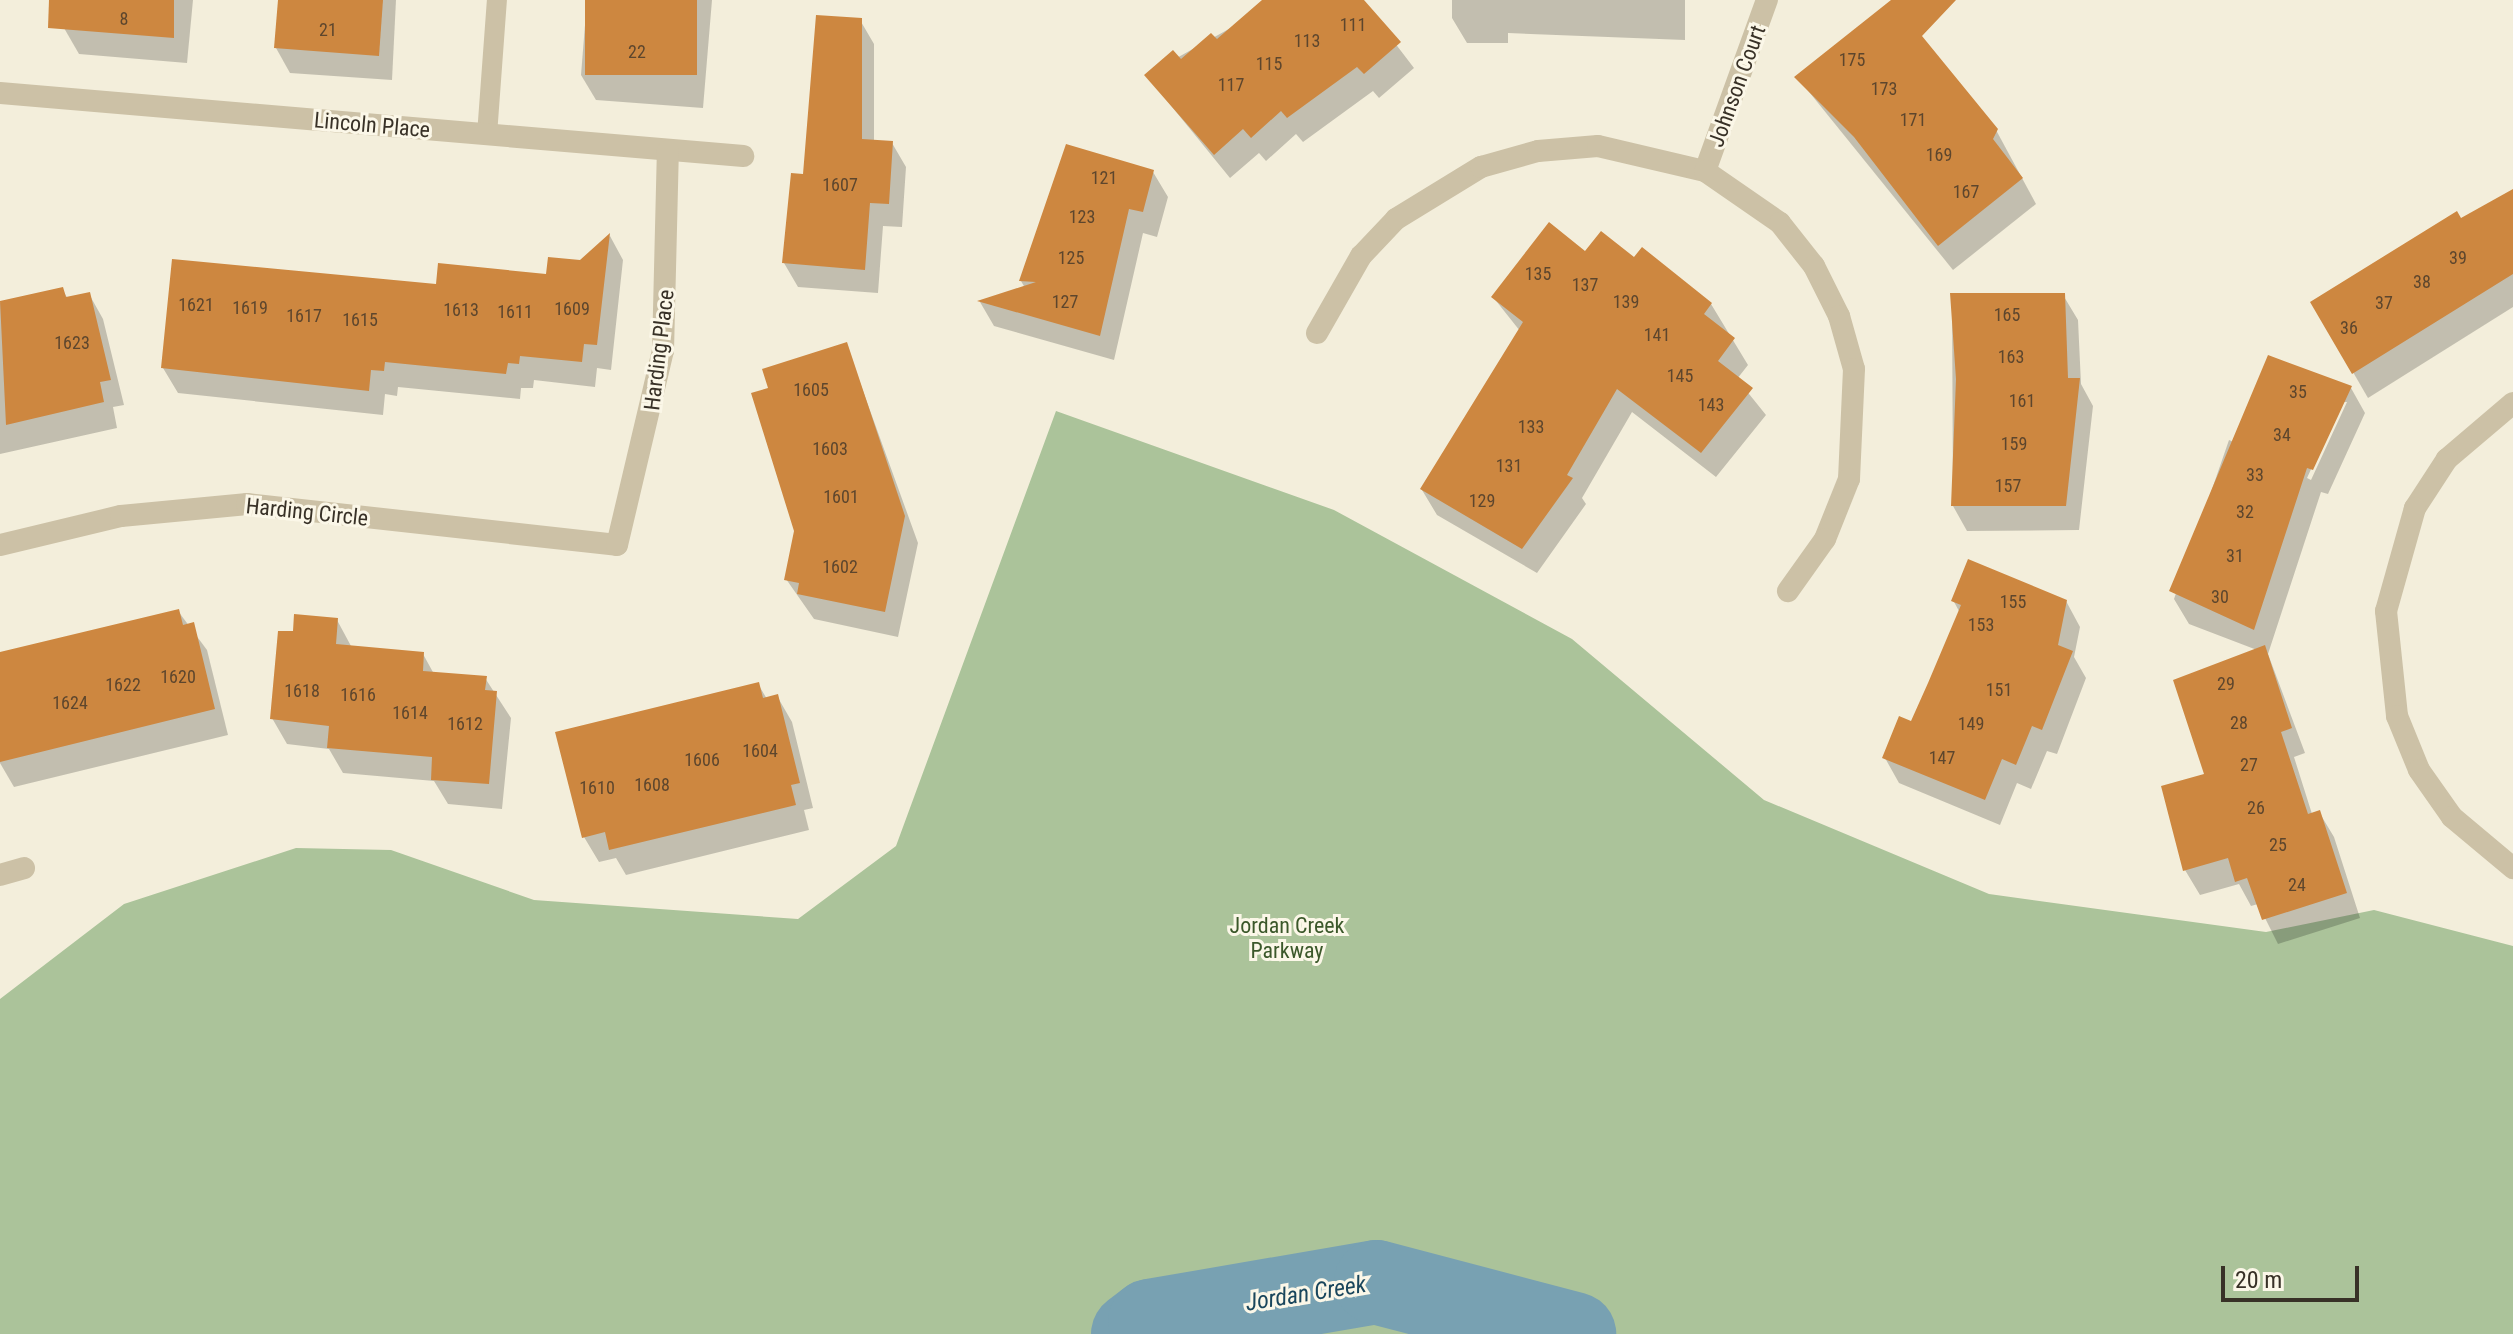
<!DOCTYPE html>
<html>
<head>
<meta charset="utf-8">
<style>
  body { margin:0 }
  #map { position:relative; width:2513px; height:1334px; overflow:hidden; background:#f3eedb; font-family:"Roboto Condensed",sans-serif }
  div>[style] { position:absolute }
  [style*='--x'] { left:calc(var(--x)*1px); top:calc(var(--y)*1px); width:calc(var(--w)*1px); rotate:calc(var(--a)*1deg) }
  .green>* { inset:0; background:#abc39a }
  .shadow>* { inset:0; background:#0003 }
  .river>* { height:84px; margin:-42px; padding:0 42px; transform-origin:42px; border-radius:42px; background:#78a1b2 }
  .building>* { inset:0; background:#cd8740; transform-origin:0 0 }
  .service>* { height:20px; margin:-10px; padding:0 10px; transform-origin:10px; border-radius:10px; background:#ccc1a6 }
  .minor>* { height:22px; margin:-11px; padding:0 11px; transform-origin:11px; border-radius:11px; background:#ccc1a6 }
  span { translate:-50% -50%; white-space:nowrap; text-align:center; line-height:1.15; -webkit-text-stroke:6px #fbf7e8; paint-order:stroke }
  .number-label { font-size:18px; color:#5d462d }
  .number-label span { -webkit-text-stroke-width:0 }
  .street-label { font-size:22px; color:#383127 }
  .park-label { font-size:22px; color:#3b582a }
  .water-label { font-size:24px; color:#1a465c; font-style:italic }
  .scale { position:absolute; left:2221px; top:1266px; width:138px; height:36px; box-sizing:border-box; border:4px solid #383127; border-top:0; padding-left:10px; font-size:24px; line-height:28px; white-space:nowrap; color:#383127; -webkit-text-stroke:6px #fbf7e8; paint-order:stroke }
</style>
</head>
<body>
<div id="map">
  <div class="green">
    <div style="clip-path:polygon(1056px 411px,1334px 510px,1572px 639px,1764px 800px,1989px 894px,2266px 932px,2374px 910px,2513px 946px,2513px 1334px,0 1334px,0 999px,124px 904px,296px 848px,391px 850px,534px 900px,798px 919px,896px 846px)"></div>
  </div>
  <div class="shadow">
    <div style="clip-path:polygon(67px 0,193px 0,187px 63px,79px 54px,64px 28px)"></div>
    <div style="clip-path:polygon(280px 0,396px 0,392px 80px,290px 73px,276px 48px)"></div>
    <div style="clip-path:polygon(587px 0,712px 0,703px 108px,596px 100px,581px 75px)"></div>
    <div style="clip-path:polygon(1281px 0,1362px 0,1414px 68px,1379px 98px,1373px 91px,1303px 142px,1296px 134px,1266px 161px,1259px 153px,1230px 178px,1146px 75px)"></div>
    <div style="clip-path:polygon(1452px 0,1685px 0,1685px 40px,1508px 33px,1508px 43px,1467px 43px,1452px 18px)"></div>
    <div style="clip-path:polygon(860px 20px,874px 44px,874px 142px,892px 143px,906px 167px,902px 227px,883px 226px,878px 293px,798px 287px,784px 263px)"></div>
    <div style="clip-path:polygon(1797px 77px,1996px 130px,2036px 204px,1953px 270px)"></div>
    <div style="clip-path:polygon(1153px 172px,1168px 197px,1157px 237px,1143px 233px,1114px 360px,994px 326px,980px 302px,1025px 288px,1021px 281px)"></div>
    <div style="clip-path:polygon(2513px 191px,2513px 307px,2368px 398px,2313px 303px)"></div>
    <div style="clip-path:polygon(610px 236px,623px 260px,611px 370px,597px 368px,595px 387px,534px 380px,533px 388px,521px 388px,520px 399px,398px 387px,397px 396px,385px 394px,383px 415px,178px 393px,163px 368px,438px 286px,548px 276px,581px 262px)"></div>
    <div style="clip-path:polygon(1586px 254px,1634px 260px,1711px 304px,1748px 365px,1737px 379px,1766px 415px,1716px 477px,1632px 412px,1582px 498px,1586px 504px,1537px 573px,1437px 515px,1422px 490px,1520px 331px,1493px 297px)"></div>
    <div style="clip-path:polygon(62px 289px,68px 299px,89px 294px,103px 319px,124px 405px,113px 407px,117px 428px,0 454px,0 303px)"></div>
    <div style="clip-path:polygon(1952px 295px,2063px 295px,2078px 320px,2081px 384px,2093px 406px,2079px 530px,1967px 531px,1953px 506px)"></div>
    <div style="clip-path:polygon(846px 344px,918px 543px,898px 637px,814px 619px,786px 579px,796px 530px,770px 389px)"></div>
    <div style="clip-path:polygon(evenodd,2351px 388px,2365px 413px,2328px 494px,2321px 492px,2268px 654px,2305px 753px,2294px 757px,2312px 814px,2319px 812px,2334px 837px,2360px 918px,2278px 944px,2258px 904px,2251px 906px,2239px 884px,2200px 895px,2185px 870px,2206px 776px,2257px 650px,2189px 624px,2174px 599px,2229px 440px,2236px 443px,2351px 388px,2342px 402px,2347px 402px,2311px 480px,2307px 478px,2342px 402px)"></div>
    <div style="clip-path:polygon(1953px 600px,2066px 601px,2080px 627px,2074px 657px,2086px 678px,2057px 754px,2047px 751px,2031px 789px,2017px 783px,2000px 825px,1899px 783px,1885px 758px,1912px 724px,1960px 613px)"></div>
    <div style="clip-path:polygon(178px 611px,207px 650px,228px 735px,14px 787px,0 763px,0 653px)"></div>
    <div style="clip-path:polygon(337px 620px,351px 646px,423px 654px,434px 674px,485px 678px,511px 718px,502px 809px,448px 804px,434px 781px,343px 773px,329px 749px,287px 744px,272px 718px,295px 634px)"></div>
    <div style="clip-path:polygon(758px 684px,767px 699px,777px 696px,792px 722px,813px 808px,804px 810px,809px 830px,626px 875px,616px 858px,599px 862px,584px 837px)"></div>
  </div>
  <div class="river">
    <div style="--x:1133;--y:1334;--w:21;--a:-37"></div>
    <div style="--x:1150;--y:1321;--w:229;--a:-9.8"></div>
    <div style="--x:1376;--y:1282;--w:205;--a:14.7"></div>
  </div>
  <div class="building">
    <div style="clip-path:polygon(49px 0,174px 0,174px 38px,48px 28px)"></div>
    <div style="clip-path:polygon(278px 0,383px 0,379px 56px,274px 48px)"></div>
    <div style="left:585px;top:0;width:112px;height:75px"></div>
    <div style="clip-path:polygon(1262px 0,1364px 0,1401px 42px,1364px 74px,1357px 67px,1287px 118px,1281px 111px,1251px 138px,1243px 129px,1214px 155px,1144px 75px,1173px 50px,1181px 59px,1211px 33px,1217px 39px)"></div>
    <div style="clip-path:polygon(1891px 0,1956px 0,1922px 36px,1998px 129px,1993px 139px,2023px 178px,1938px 246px,1854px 137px,1794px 77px)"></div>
    <div style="clip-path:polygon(816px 15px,862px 18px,862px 139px,893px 141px,889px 204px,870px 203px,865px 270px,782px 263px,791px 173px,803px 174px)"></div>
    <div style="clip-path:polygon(1066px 144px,1154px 170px,1143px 212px,1129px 209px,1100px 336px,977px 301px,1036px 282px,1019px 281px)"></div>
    <div style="clip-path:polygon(2513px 189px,2513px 274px,2352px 374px,2310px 302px,2457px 211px,2461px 218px)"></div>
    <div style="clip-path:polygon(1549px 222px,1585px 251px,1601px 231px,1634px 257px,1642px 247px,1712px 303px,1704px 314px,1735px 338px,1718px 361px,1753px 388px,1701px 453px,1617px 389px,1567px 475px,1573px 478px,1522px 549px,1420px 489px,1523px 322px,1491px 297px)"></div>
    <div style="clip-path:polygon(610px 233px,597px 345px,584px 344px,582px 362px,520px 356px,519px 364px,508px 363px,506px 374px,385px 362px,384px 371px,371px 370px,369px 391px,161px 368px,172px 259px,436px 284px,438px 263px,546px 274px,548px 257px,580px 260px)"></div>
    <div style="clip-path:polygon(63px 287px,66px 297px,90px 292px,111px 380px,100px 382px,104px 402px,6px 425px,0 301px)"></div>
    <div style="clip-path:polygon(1950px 293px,2065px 293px,2068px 378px,2080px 378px,2066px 506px,1951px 506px,1956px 379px)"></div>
    <div style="clip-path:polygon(847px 342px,905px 516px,885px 612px,797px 594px,799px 583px,784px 580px,794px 531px,751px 393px,768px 388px,762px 369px)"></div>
    <div style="clip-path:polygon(2268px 355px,2352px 386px,2313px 470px,2307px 468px,2254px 630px,2169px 591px)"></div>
    <div style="clip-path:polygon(1968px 559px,2067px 600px,2058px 645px,2073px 651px,2042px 730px,2032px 726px,2016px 765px,2002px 759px,1985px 800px,1882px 758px,1899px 716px,1911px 721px,1928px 683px,1961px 605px,1951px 601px)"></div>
    <div style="clip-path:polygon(179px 609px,183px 625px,194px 622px,215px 709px,0 762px,0 652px)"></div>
    <div style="clip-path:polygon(294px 614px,338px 618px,336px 644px,424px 652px,423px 671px,487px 676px,485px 690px,497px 691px,489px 784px,431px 780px,432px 757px,327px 748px,329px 726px,270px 719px,278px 631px,293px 631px)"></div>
    <div style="clip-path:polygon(2265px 645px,2292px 728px,2281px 732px,2308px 814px,2320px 810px,2347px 893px,2262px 920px,2247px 878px,2235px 882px,2228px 858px,2183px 871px,2161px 786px,2204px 774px,2173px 680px)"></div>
    <div style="clip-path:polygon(759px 682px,763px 698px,778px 694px,800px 783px,791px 785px,796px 805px,609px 850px,605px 832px,582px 838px,555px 732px)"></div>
  </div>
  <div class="service">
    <div style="--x:487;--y:135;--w:135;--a:-85.8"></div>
  </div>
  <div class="minor">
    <div style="--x:0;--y:93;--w:746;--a:4.85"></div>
    <div style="--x:1705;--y:171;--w:182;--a:-70.1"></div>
    <div style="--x:1317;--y:333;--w:89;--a:-60.3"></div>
    <div style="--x:1361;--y:256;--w:51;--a:-46.6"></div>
    <div style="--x:1396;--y:219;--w:100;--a:-31.5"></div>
    <div style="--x:1481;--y:167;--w:59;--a:-15.7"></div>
    <div style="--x:1538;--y:151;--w:60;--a:-4.8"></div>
    <div style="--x:1598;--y:146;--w:110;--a:13.2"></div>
    <div style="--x:1705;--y:171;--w:91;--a:34.7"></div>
    <div style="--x:1780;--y:223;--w:55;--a:51.7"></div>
    <div style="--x:1814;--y:266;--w:56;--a:63.4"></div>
    <div style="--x:1839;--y:316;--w:55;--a:74.2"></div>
    <div style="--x:1854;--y:369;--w:110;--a:92.6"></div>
    <div style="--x:1849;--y:479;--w:65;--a:111.8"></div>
    <div style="--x:1825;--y:539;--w:64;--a:125.4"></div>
    <div style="--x:2513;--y:403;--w:87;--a:139.7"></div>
    <div style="--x:2447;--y:459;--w:59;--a:123.1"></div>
    <div style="--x:2415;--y:508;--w:107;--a:105.7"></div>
    <div style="--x:2386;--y:611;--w:106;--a:84"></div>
    <div style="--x:2397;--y:716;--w:58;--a:67.8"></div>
    <div style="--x:2419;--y:770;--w:57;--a:54.9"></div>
    <div style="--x:2452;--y:817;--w:80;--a:39.9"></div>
    <div style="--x:0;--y:545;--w:124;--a:-13.5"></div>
    <div style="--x:121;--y:516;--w:127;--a:-5.4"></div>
    <div style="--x:247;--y:504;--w:372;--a:6.3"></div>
    <div style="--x:617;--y:545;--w:199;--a:-76.7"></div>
    <div style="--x:663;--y:351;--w:200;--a:-88.6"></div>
    <div style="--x:0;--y:875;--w:25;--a:-16"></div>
  </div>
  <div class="number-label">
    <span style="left:124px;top:19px">8</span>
    <span style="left:1353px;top:25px">111</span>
    <span style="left:328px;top:30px">21</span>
    <span style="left:1307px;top:41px">113</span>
    <span style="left:637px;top:52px">22</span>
    <span style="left:1852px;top:60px">175</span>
    <span style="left:1269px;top:64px">115</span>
    <span style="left:1231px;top:85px">117</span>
    <span style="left:1884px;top:89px">173</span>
    <span style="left:1913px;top:120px">171</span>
    <span style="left:1939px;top:155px">169</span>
    <span style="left:1104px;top:178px">121</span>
    <span style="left:840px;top:185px">1607</span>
    <span style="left:1966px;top:192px">167</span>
    <span style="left:1082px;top:217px">123</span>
    <span style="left:1071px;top:258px">125</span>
    <span style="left:2458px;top:258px">39</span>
    <span style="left:1538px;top:274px">135</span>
    <span style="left:2422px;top:282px">38</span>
    <span style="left:1585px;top:285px">137</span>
    <span style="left:1065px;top:302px">127</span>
    <span style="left:1626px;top:302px">139</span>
    <span style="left:2384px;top:303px">37</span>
    <span style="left:196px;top:305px">1621</span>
    <span style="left:250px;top:308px">1619</span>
    <span style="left:572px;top:309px">1609</span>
    <span style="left:461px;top:310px">1613</span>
    <span style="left:515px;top:312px">1611</span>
    <span style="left:2007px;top:315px">165</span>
    <span style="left:304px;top:316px">1617</span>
    <span style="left:360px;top:320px">1615</span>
    <span style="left:2349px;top:328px">36</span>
    <span style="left:1657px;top:335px">141</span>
    <span style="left:72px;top:343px">1623</span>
    <span style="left:2011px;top:357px">163</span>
    <span style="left:1680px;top:376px">145</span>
    <span style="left:811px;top:390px">1605</span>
    <span style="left:2298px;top:392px">35</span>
    <span style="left:2022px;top:401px">161</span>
    <span style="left:1711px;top:405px">143</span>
    <span style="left:1531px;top:427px">133</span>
    <span style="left:2282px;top:435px">34</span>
    <span style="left:2014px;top:444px">159</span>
    <span style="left:830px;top:449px">1603</span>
    <span style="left:1509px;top:466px">131</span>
    <span style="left:2255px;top:475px">33</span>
    <span style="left:2008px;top:486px">157</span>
    <span style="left:841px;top:497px">1601</span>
    <span style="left:1482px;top:501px">129</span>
    <span style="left:2245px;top:512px">32</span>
    <span style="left:2235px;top:556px">31</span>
    <span style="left:840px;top:567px">1602</span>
    <span style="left:2220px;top:597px">30</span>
    <span style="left:2013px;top:602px">155</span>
    <span style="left:1981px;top:625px">153</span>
    <span style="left:178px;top:677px">1620</span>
    <span style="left:2226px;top:684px">29</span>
    <span style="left:123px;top:685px">1622</span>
    <span style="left:1999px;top:690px">151</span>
    <span style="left:302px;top:691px">1618</span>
    <span style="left:358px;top:695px">1616</span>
    <span style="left:70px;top:703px">1624</span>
    <span style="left:410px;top:713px">1614</span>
    <span style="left:2239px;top:723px">28</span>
    <span style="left:465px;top:724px">1612</span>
    <span style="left:1971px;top:724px">149</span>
    <span style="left:760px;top:751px">1604</span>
    <span style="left:1942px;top:758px">147</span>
    <span style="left:702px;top:760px">1606</span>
    <span style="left:2249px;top:765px">27</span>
    <span style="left:652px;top:785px">1608</span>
    <span style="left:597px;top:788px">1610</span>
    <span style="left:2256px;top:808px">26</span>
    <span style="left:2278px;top:845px">25</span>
    <span style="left:2297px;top:885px">24</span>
  </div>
  <div class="street-label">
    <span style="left:1737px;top:86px;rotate:-70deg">Johnson Court</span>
    <span style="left:372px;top:125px;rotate:5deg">Lincoln Place</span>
    <span style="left:659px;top:350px;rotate:-83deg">Harding Place</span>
    <span style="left:307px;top:512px;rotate:6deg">Harding Circle</span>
  </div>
  <div class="park-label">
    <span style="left:1287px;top:938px">Jordan Creek<br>Parkway</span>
  </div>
  <div class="water-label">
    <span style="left:1306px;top:1294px;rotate:-9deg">Jordan Creek</span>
  </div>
  <div class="scale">20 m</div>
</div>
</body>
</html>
